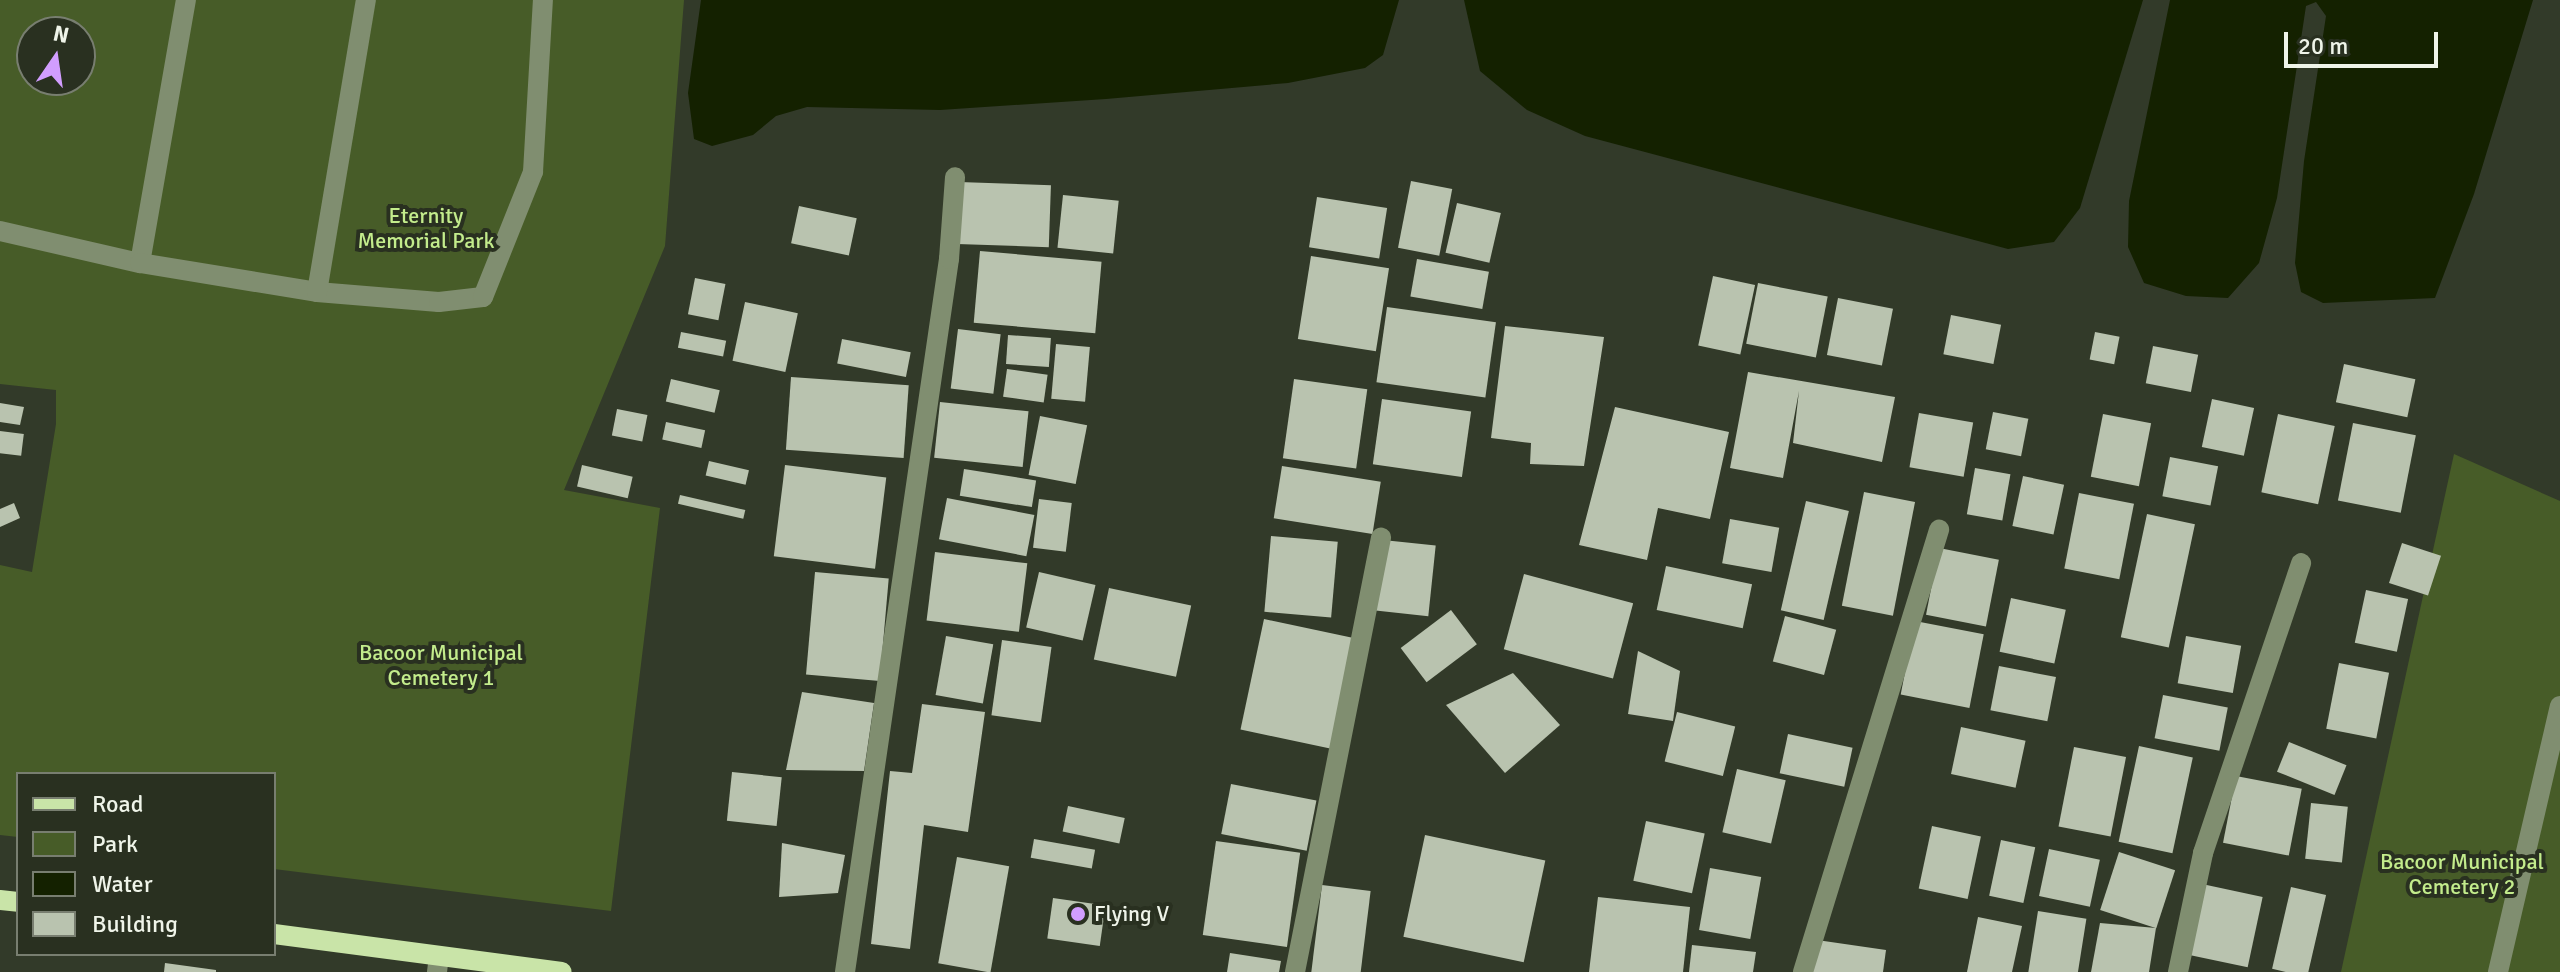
<!DOCTYPE html>
<html>
<head>
<meta charset="utf-8">
<style>
  body { margin:0 }
  #map { position:relative; width:2560px; height:972px; overflow:hidden; background:#323a29; font-family:Signika,sans-serif }
  div>[style] { position:absolute }
  [style*='--x'] { left:calc(var(--x)*1px); top:calc(var(--y)*1px); width:calc(var(--w)*1px); rotate:calc(var(--a)*1deg) }
  .green>* { inset:0; background:#475c28 }
  .water>* { inset:0; background:#142100 }
  .building>* { inset:0; background:#b9c3af; transform-origin:0 0 }
  .minor>* { height:20px; margin:-10px; padding:0 10px; transform-origin:10px; border-radius:10px; background:#808e70 }
  .major>* { height:20px; margin:-10px; padding:0 10px; transform-origin:10px; border-radius:10px; background:#c9e4a8 }
  .dots>* { width:22px; height:22px; translate:-50% -50%; box-sizing:border-box; border:4px solid #293020; border-radius:50% }
  span { translate:-50% -50%; white-space:nowrap; text-align:center; line-height:1.15; -webkit-text-stroke:8px #293020; paint-order:stroke }
  .park-label { font-size:22px; color:#c3ec8c }
  .poi-label { font-size:22px; color:#eff4e9 }
  .left { translate:0 -50%; text-align:left }
  .legend { position:absolute; left:16px; top:772px; width:260px; height:184px; box-sizing:border-box; background:#293020; border:2px solid #787e70; margin:0; padding:10px 14px; list-style:none; font-size:24px; color:#eff4e9 }
  .legend li { display:flex; align-items:center; gap:16px; height:40px }
  .legend b { width:40px; border:2px solid #787e70 }
  .north { position:absolute; left:16px; top:16px; width:80px; height:80px; box-sizing:border-box; background:#293020; border:2px solid #787e70; border-radius:50%; rotate:13deg; font-size:22px; font-weight:700; line-height:32px; text-align:center; color:#eff4e9 }
  .north::after { content:''; display:block; margin:auto; width:28px; height:36px; background:#d19dfe; clip-path:polygon(50% 0,100% 100%,50% 72%,0 100%) }
  .scale { position:absolute; left:2284px; top:32px; width:154px; height:36px; box-sizing:border-box; border:4px solid #eff4e9; border-top:0; padding-left:10px; font-size:24px; line-height:28px; white-space:nowrap; color:#eff4e9; -webkit-text-stroke:6px #293020; paint-order:stroke }
</style>
</head>
<body>
<div id="map">
  <div class="green">
    <div style="clip-path:polygon(evenodd,0 0,684px 0,665px 246px,564px 490px,660px 508px,611px 911px,274px 869px,274px 774px,18px 774px,18px 837px,0 835px,0 565px,32px 572px,56px 424px,56px 390px,0 384px,0 0,32px 32px,80px 32px,80px 80px,32px 80px,32px 32px)"></div>
    <div style="clip-path:polygon(2454px 454px,2560px 501px,2560px 972px,2341px 972px)"></div>
  </div>
  <div class="water">
    <div style="clip-path:polygon(701px 0,1399px 0,1383px 55px,1365px 68px,1288px 83px,1106px 99px,940px 110px,807px 107px,776px 116px,753px 135px,712px 146px,694px 139px,688px 93px)"></div>
    <div style="clip-path:polygon(1464px 0,2143px 0,2080px 208px,2054px 242px,2008px 249px,1585px 136px,1527px 110px,1480px 71px)"></div>
    <div style="clip-path:polygon(2170px 0,2533px 0,2474px 194px,2435px 298px,2323px 303px,2301px 292px,2295px 263px,2304px 161px,2326px 16px,2316px 2px,2306px 6px,2277px 198px,2259px 263px,2228px 298px,2186px 296px,2144px 283px,2128px 247px,2129px 201px)"></div>
  </div>
  <div class="building">
    <div style="left:1411px;top:181px;width:42px;height:68px;rotate:11deg"></div>
    <div style="left:959px;top:182px;width:92px;height:62px;rotate:2deg"></div>
    <div style="left:1063px;top:195px;width:56px;height:53px;rotate:6deg"></div>
    <div style="left:1317px;top:197px;width:71px;height:51px;rotate:9deg"></div>
    <div style="left:1457px;top:203px;width:45px;height:51px;rotate:13deg"></div>
    <div style="left:799px;top:206px;width:59px;height:38px;rotate:12deg"></div>
    <div style="left:980px;top:251px;width:122px;height:72px;rotate:5deg"></div>
    <div style="left:1311px;top:256px;width:79px;height:84px;rotate:9deg"></div>
    <div style="left:1417px;top:259px;width:73px;height:38px;rotate:10deg"></div>
    <div style="left:1713px;top:276px;width:43px;height:71px;rotate:12deg"></div>
    <div style="left:695px;top:278px;width:31px;height:37px;rotate:11deg"></div>
    <div style="left:1758px;top:283px;width:71px;height:62px;rotate:11deg"></div>
    <div style="left:1838px;top:298px;width:56px;height:58px;rotate:11deg"></div>
    <div style="left:745px;top:302px;width:54px;height:60px;rotate:12deg"></div>
    <div style="left:1387px;top:307px;width:110px;height:76px;rotate:8deg"></div>
    <div style="left:1951px;top:315px;width:51px;height:40px;rotate:11deg"></div>
    <div style="clip-path:polygon(1505px 326px,1604px 337px,1584px 466px,1530px 464px,1531px 443px,1491px 438px)"></div>
    <div style="left:958px;top:329px;width:43px;height:60px;rotate:7deg"></div>
    <div style="left:681px;top:332px;width:46px;height:16px;rotate:11deg"></div>
    <div style="left:2095px;top:332px;width:25px;height:28px;rotate:11deg"></div>
    <div style="left:1008px;top:335px;width:43px;height:29px;rotate:4deg"></div>
    <div style="left:842px;top:339px;width:70px;height:25px;rotate:11deg"></div>
    <div style="left:1056px;top:344px;width:34px;height:55px;rotate:5deg"></div>
    <div style="left:2153px;top:346px;width:46px;height:38px;rotate:11deg"></div>
    <div style="left:2344px;top:364px;width:73px;height:39px;rotate:12deg"></div>
    <div style="left:1007px;top:369px;width:41px;height:28px;rotate:8deg"></div>
    <div style="clip-path:polygon(1748px 372px,1895px 397px,1882px 462px,1793px 443px,1799px 391px,1783px 478px,1730px 468px)"></div>
    <div style="left:791px;top:377px;width:118px;height:73px;rotate:4deg"></div>
    <div style="left:671px;top:379px;width:50px;height:23px;rotate:13deg"></div>
    <div style="left:1294px;top:379px;width:74px;height:80px;rotate:8deg"></div>
    <div style="left:1382px;top:399px;width:90px;height:66px;rotate:8deg"></div>
    <div style="left:2212px;top:399px;width:43px;height:49px;rotate:12deg"></div>
    <div style="left:940px;top:402px;width:89px;height:56px;rotate:6deg"></div>
    <div style="clip-path:polygon(0 403px,24px 407px,20px 425px,0 422px)"></div>
    <div style="clip-path:polygon(1615px 407px,1729px 432px,1710px 519px,1658px 508px,1647px 560px,1579px 545px)"></div>
    <div style="left:617px;top:409px;width:31px;height:27px;rotate:11deg"></div>
    <div style="left:1993px;top:412px;width:36px;height:38px;rotate:11deg"></div>
    <div style="left:1919px;top:413px;width:55px;height:55px;rotate:10deg"></div>
    <div style="left:2103px;top:414px;width:49px;height:64px;rotate:11deg"></div>
    <div style="left:2278px;top:414px;width:58px;height:80px;rotate:12deg"></div>
    <div style="left:1040px;top:416px;width:48px;height:60px;rotate:11deg"></div>
    <div style="left:666px;top:422px;width:40px;height:18px;rotate:12deg"></div>
    <div style="left:2353px;top:423px;width:64px;height:79px;rotate:11deg"></div>
    <div style="left:0;top:431px;width:24px;height:22px;rotate:7deg"></div>
    <div style="left:2170px;top:457px;width:49px;height:40px;rotate:11deg"></div>
    <div style="left:709px;top:461px;width:41px;height:15px;rotate:13deg"></div>
    <div style="left:582px;top:465px;width:52px;height:22px;rotate:13deg"></div>
    <div style="left:785px;top:465px;width:102px;height:92px;rotate:7deg"></div>
    <div style="left:1282px;top:466px;width:100px;height:53px;rotate:9deg"></div>
    <div style="left:1975px;top:468px;width:36px;height:47px;rotate:10deg"></div>
    <div style="left:964px;top:469px;width:73px;height:27px;rotate:9deg"></div>
    <div style="left:2023px;top:476px;width:42px;height:51px;rotate:12deg"></div>
    <div style="left:1864px;top:492px;width:52px;height:116px;rotate:11deg"></div>
    <div style="left:2079px;top:493px;width:56px;height:77px;rotate:11deg"></div>
    <div style="left:680px;top:495px;width:67px;height:9px;rotate:13deg"></div>
    <div style="left:947px;top:498px;width:89px;height:42px;rotate:11deg"></div>
    <div style="left:1039px;top:499px;width:33px;height:49px;rotate:7deg"></div>
    <div style="left:1806px;top:501px;width:44px;height:112px;rotate:13deg"></div>
    <div style="clip-path:polygon(14px 503px,20px 518px,0 527px,0 509px)"></div>
    <div style="left:2147px;top:514px;width:49px;height:126px;rotate:12deg"></div>
    <div style="left:1730px;top:519px;width:50px;height:45px;rotate:10deg"></div>
    <div style="left:1271px;top:536px;width:67px;height:76px;rotate:5deg"></div>
    <div style="left:1383px;top:540px;width:53px;height:71px;rotate:6deg"></div>
    <div style="left:2402px;top:543px;width:41px;height:42px;rotate:18deg"></div>
    <div style="left:1939px;top:548px;width:61px;height:68px;rotate:11deg"></div>
    <div style="left:935px;top:552px;width:93px;height:69px;rotate:7deg"></div>
    <div style="left:1666px;top:566px;width:88px;height:45px;rotate:12deg"></div>
    <div style="left:815px;top:572px;width:74px;height:103px;rotate:5deg"></div>
    <div style="left:1039px;top:572px;width:58px;height:57px;rotate:13deg"></div>
    <div style="left:1524px;top:574px;width:113px;height:78px;rotate:15deg"></div>
    <div style="left:1109px;top:588px;width:84px;height:73px;rotate:12deg"></div>
    <div style="left:2366px;top:590px;width:43px;height:54px;rotate:12deg"></div>
    <div style="left:2011px;top:598px;width:56px;height:55px;rotate:12deg"></div>
    <div style="left:1451px;top:610px;width:43px;height:63px;rotate:53deg"></div>
    <div style="left:1785px;top:616px;width:53px;height:47px;rotate:15deg"></div>
    <div style="left:1264px;top:619px;width:94px;height:113px;rotate:12deg"></div>
    <div style="left:1915px;top:621px;width:70px;height:75px;rotate:11deg"></div>
    <div style="left:946px;top:636px;width:48px;height:60px;rotate:10deg"></div>
    <div style="left:2186px;top:636px;width:56px;height:48px;rotate:10deg"></div>
    <div style="left:1002px;top:640px;width:50px;height:76px;rotate:8deg"></div>
    <div style="clip-path:polygon(1638px 651px,1680px 671px,1673px 721px,1628px 714px)"></div>
    <div style="left:2339px;top:663px;width:51px;height:67px;rotate:11deg"></div>
    <div style="left:1999px;top:666px;width:58px;height:45px;rotate:11deg"></div>
    <div style="clip-path:polygon(1513px 673px,1560px 725px,1505px 773px,1446px 705px)"></div>
    <div style="clip-path:polygon(802px 692px,874px 703px,864px 771px,786px 770px)"></div>
    <div style="left:2163px;top:695px;width:66px;height:44px;rotate:11deg"></div>
    <div style="clip-path:polygon(922px 704px,985px 712px,968px 832px,924px 825px,910px 949px,871px 944px,890px 771px,912px 773px)"></div>
    <div style="left:1677px;top:712px;width:60px;height:51px;rotate:14deg"></div>
    <div style="left:1961px;top:727px;width:66px;height:48px;rotate:12deg"></div>
    <div style="left:1788px;top:734px;width:66px;height:40px;rotate:12deg"></div>
    <div style="left:2289px;top:742px;width:62px;height:32px;rotate:22deg"></div>
    <div style="left:2139px;top:746px;width:55px;height:98px;rotate:12deg"></div>
    <div style="left:2074px;top:747px;width:53px;height:81px;rotate:11deg"></div>
    <div style="left:1737px;top:769px;width:50px;height:65px;rotate:13deg"></div>
    <div style="left:732px;top:772px;width:50px;height:49px;rotate:6deg"></div>
    <div style="left:2236px;top:776px;width:67px;height:68px;rotate:11deg"></div>
    <div style="left:1231px;top:784px;width:87px;height:51px;rotate:11deg"></div>
    <div style="left:2311px;top:803px;width:37px;height:56px;rotate:6deg"></div>
    <div style="left:1068px;top:806px;width:58px;height:26px;rotate:12deg"></div>
    <div style="left:1646px;top:821px;width:60px;height:61px;rotate:12deg"></div>
    <div style="left:1932px;top:826px;width:50px;height:64px;rotate:12deg"></div>
    <div style="left:1425px;top:835px;width:123px;height:104px;rotate:12deg"></div>
    <div style="left:1034px;top:839px;width:62px;height:19px;rotate:10deg"></div>
    <div style="left:2001px;top:840px;width:35px;height:57px;rotate:12deg"></div>
    <div style="left:1216px;top:841px;width:85px;height:95px;rotate:8deg"></div>
    <div style="clip-path:polygon(782px 843px,845px 855px,838px 893px,779px 897px)"></div>
    <div style="left:2049px;top:849px;width:52px;height:48px;rotate:12deg"></div>
    <div style="left:2119px;top:852px;width:59px;height:61px;rotate:18deg"></div>
    <div style="left:957px;top:857px;width:53px;height:108px;rotate:10deg"></div>
    <div style="left:1710px;top:868px;width:52px;height:63px;rotate:10deg"></div>
    <div style="left:2202px;top:884px;width:62px;height:72px;rotate:12deg"></div>
    <div style="left:1322px;top:885px;width:49px;height:88px;rotate:7deg"></div>
    <div style="left:2291px;top:887px;width:36px;height:84px;rotate:13deg"></div>
    <div style="clip-path:polygon(1598px 897px,1690px 907px,1683px 972px,1589px 972px)"></div>
    <div style="left:1053px;top:898px;width:53px;height:41px;rotate:8deg"></div>
    <div style="left:2038px;top:911px;width:49px;height:62px;rotate:9deg"></div>
    <div style="clip-path:polygon(1978px 917px,2022px 926px,2012px 972px,1967px 972px)"></div>
    <div style="clip-path:polygon(2100px 923px,2156px 928px,2149px 972px,2091px 972px)"></div>
    <div style="clip-path:polygon(1817px 940px,1886px 950px,1883px 972px,1812px 972px)"></div>
    <div style="clip-path:polygon(1692px 945px,1756px 952px,1753px 972px,1689px 972px)"></div>
    <div style="clip-path:polygon(1230px 953px,1281px 961px,1279px 972px,1227px 972px)"></div>
    <div style="clip-path:polygon(165px 963px,216px 970px,216px 972px,164px 972px)"></div>
  </div>
  <div class="minor">
    <div style="--x:0;--y:231;--w:144;--a:12.9"></div>
    <div style="--x:140;--y:263;--w:267;--a:-80.1"></div>
    <div style="--x:140;--y:263;--w:179;--a:9.3"></div>
    <div style="--x:317;--y:292;--w:122;--a:4.7"></div>
    <div style="--x:439;--y:302;--w:44;--a:-6.5"></div>
    <div style="--x:483;--y:297;--w:135;--a:-68.2"></div>
    <div style="--x:533;--y:172;--w:172;--a:-86.7"></div>
    <div style="--x:317;--y:292;--w:296;--a:-80.5"></div>
    <div style="--x:437;--y:972;--w:16;--a:-83"></div>
    <div style="--x:845;--y:972;--w:721;--a:-81.7"></div>
    <div style="--x:949;--y:259;--w:82;--a:-85.8"></div>
    <div style="--x:1295;--y:972;--w:443;--a:-78.8"></div>
    <div style="--x:1803;--y:972;--w:463;--a:-72.9"></div>
    <div style="--x:2178;--y:972;--w:122;--a:-78.1"></div>
    <div style="--x:2203;--y:853;--w:306;--a:-71.3"></div>
    <div style="--x:2498;--y:972;--w:273;--a:-76.9"></div>
  </div>
  <div class="major">
    <div style="--x:0;--y:900;--w:18;--a:6"></div>
    <div style="--x:274;--y:934;--w:290;--a:7.5"></div>
  </div>
  <div class="dots">
    <div style="left:1078px;top:914px;background:#d19dfe"></div>
  </div>
  <div class="park-label">
    <span style="left:426px;top:228px">Eternity<br>Memorial Park</span>
    <span style="left:441px;top:665px">Bacoor Municipal<br>Cemetery 1</span>
    <span style="left:2462px;top:874px">Bacoor Municipal<br>Cemetery 2</span>
  </div>
  <div class="poi-label">
    <span class="left" style="left:1094px;top:914px">Flying V</span>
  </div>
  <ul class="legend">
  <li><b style="height:10px;background:#c9e4a8"></b>Road</li>
  <li><b style="height:22px;background:#475c28"></b>Park</li>
  <li><b style="height:22px;background:#142100"></b>Water</li>
  <li><b style="height:22px;background:#b9c3af"></b>Building</li>
  </ul>
  <div class="north">N</div>
  <div class="scale">20 m</div>
</div>
</body>
</html>
